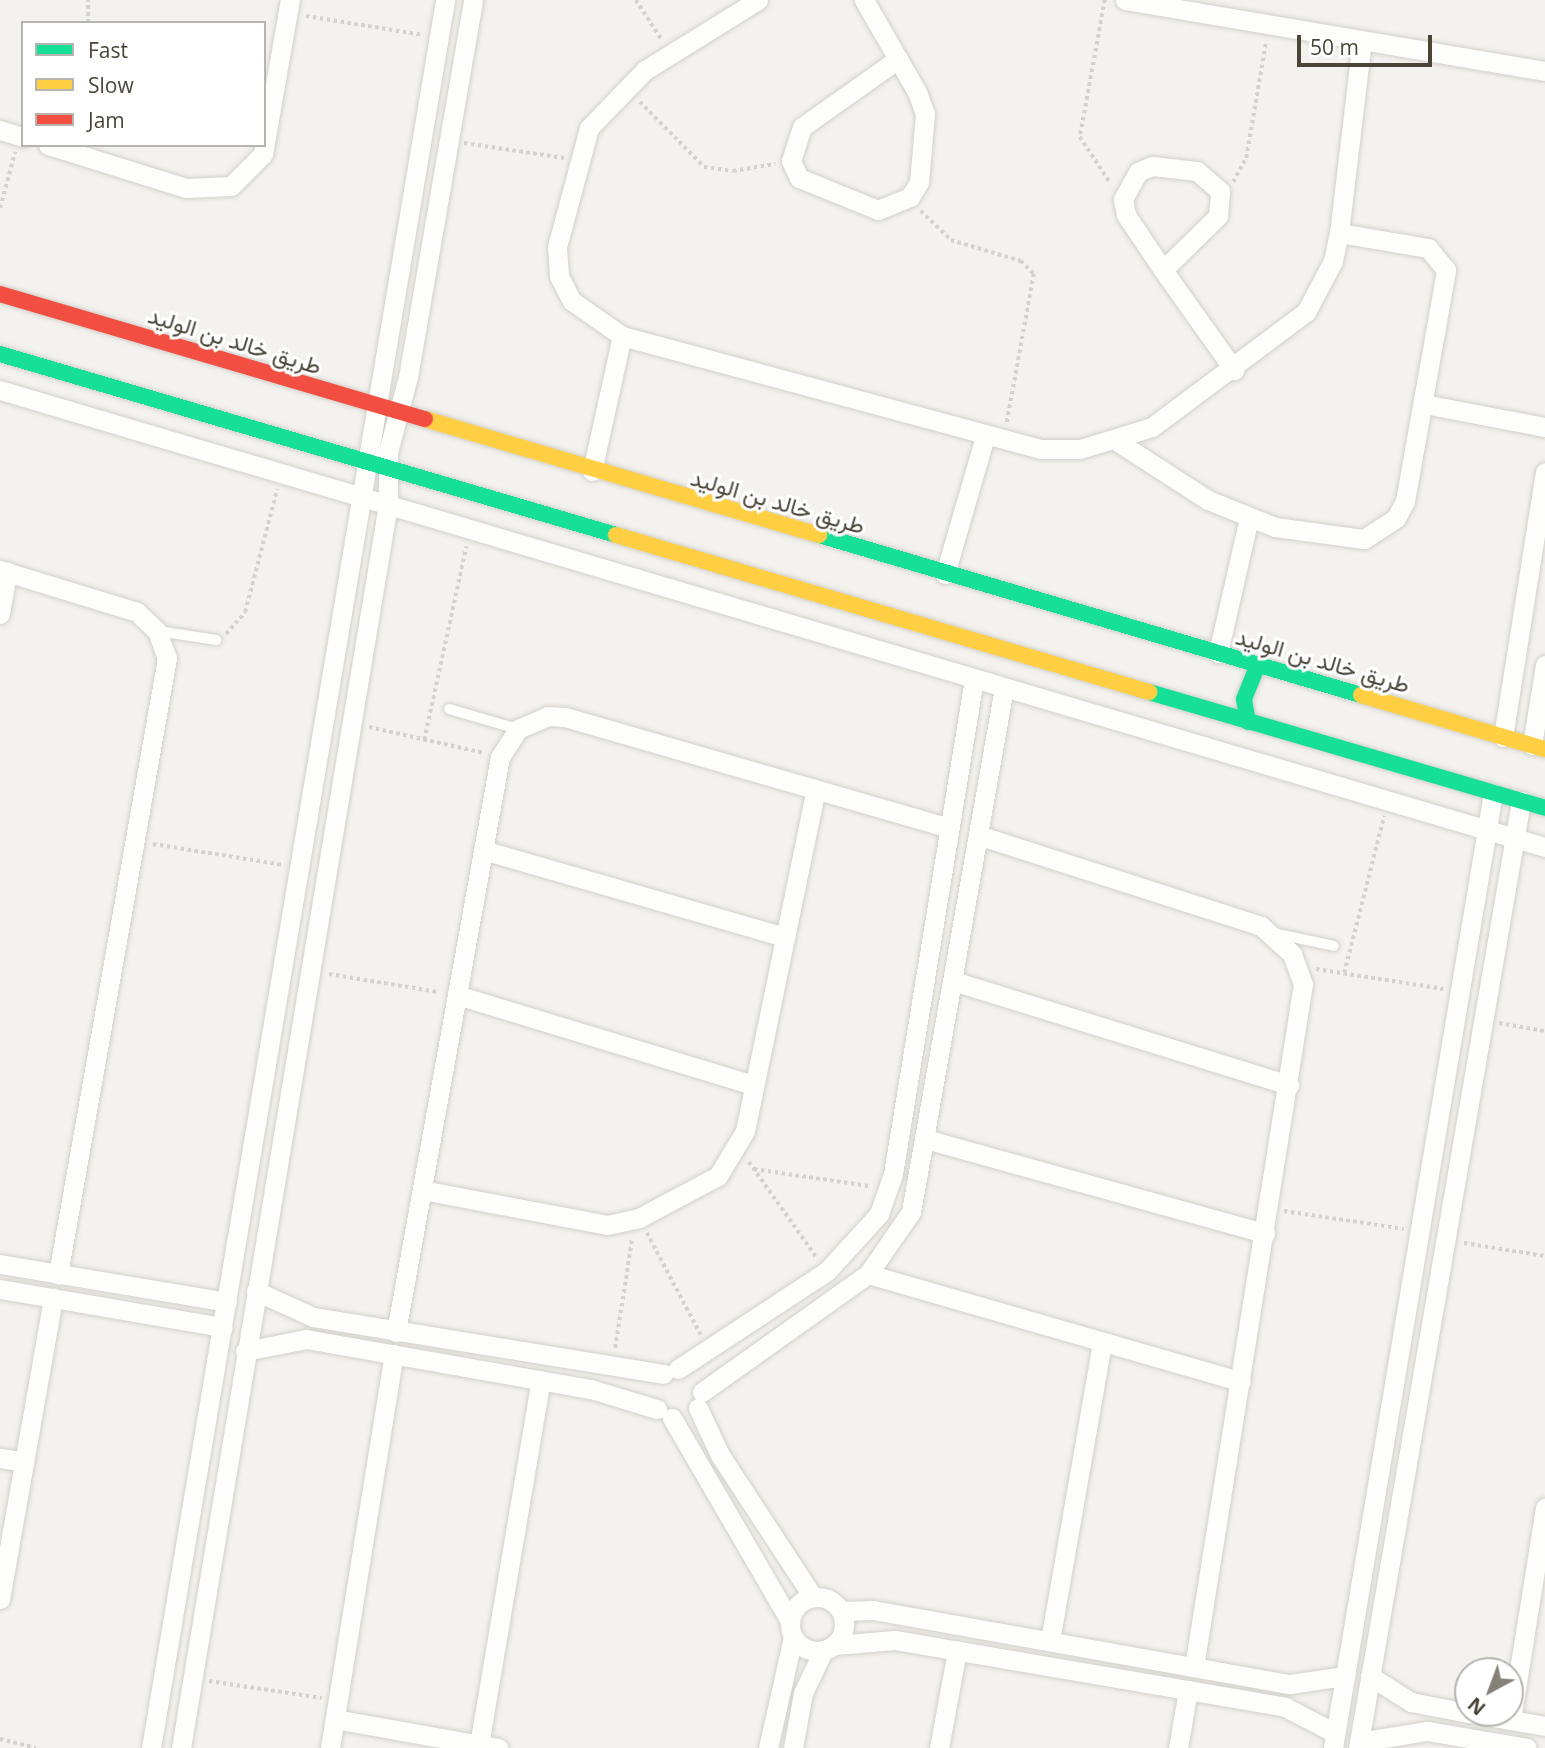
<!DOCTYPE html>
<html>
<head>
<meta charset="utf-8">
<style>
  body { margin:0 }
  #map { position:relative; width:1545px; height:1748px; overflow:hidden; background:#f4f2ee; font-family:"Open Sans",Vazirmatn,sans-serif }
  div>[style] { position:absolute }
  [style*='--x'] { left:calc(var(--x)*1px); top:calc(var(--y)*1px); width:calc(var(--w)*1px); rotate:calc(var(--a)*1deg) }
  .path>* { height:3.5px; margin-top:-1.75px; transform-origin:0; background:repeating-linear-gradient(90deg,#d3d2cc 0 3.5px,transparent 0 7px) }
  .roads { filter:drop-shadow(0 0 2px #d2d0cb) drop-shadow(0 0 2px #d2d0cb) }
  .lane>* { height:10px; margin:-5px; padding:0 5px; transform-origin:5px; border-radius:5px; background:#fdfdfc }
  .street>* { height:19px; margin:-9.5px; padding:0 9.5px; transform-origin:9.5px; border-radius:9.5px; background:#fdfdfc }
  .street>.ring { margin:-9.5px; padding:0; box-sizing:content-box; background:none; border:19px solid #fdfdfc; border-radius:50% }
  .fast>* { height:16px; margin:-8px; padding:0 8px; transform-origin:8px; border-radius:8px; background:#16e098 }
  .slow>* { height:16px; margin:-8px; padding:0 8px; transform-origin:8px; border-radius:8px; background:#ffcf43 }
  .jam>* { height:16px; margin:-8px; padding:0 8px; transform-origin:8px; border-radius:8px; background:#f24e42 }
  span { translate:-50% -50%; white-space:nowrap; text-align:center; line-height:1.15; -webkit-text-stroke:6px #fff; paint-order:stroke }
  .street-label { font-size:23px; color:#4b4439 }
  .legend { position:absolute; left:21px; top:21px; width:245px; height:126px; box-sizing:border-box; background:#fff; border:2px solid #b7b4b0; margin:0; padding:9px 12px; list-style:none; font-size:21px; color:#4b4439 }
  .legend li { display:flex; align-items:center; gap:14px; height:35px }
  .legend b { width:35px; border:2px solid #b7b4b0 }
  .north { position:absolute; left:1454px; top:1657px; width:70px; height:70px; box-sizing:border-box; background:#fff; border:2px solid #b7b4b0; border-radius:50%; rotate:221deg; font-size:19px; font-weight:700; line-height:28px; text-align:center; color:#4b4439 }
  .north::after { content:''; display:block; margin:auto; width:24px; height:32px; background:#868178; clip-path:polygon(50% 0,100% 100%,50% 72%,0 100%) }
  .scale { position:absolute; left:1297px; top:35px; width:135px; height:32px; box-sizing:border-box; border:4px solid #4b4439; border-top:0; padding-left:9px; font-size:21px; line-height:24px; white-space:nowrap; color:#4b4439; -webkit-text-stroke:5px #fff; paint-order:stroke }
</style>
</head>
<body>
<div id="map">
  <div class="path">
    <div style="--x:636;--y:0;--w:48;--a:57"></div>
    <div style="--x:1105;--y:0;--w:139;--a:100.3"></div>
    <div style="--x:1080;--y:137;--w:56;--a:56.6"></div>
    <div style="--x:306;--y:16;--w:119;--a:9.2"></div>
    <div style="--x:88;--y:23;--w:23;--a:-90"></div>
    <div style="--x:640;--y:102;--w:91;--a:45.4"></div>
    <div style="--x:704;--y:167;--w:29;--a:8"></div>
    <div style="--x:733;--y:171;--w:43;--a:-9.5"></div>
    <div style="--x:464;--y:143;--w:101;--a:8.5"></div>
    <div style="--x:1233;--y:182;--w:27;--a:-62"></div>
    <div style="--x:1246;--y:158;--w:119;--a:-80.3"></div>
    <div style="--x:0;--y:208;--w:58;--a:-75"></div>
    <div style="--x:921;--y:211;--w:42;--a:44"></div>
    <div style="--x:951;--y:240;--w:73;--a:16.7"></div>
    <div style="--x:1021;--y:261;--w:18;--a:45"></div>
    <div style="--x:1034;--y:274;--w:151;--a:100.3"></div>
    <div style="--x:226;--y:634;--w:29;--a:-49"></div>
    <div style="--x:245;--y:612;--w:127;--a:-75.4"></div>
    <div style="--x:369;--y:727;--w:118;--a:12.7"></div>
    <div style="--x:424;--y:740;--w:198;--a:-77.7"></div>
    <div style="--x:153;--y:844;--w:133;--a:9.1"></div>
    <div style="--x:1316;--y:969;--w:129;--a:8.9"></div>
    <div style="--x:1344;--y:973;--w:162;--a:-75.7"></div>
    <div style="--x:329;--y:974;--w:111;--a:9.3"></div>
    <div style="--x:1499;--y:1023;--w:47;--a:9.9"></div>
    <div style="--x:749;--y:1162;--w:118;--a:54.7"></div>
    <div style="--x:754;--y:1169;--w:116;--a:8.4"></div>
    <div style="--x:1284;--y:1211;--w:121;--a:8.5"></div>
    <div style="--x:647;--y:1233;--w:115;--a:62.1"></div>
    <div style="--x:1464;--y:1243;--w:82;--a:9.1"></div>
    <div style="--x:615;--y:1348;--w:111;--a:-81.2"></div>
    <div style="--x:209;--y:1681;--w:114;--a:8.6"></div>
    <div style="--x:0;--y:1739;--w:37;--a:14"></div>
  </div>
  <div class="roads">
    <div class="lane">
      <div style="--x:158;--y:631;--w:59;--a:8.8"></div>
      <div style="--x:449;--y:709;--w:72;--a:16.2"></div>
      <div style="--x:1273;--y:933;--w:62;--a:12"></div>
    </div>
    <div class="street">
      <div style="--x:758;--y:0;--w:133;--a:148.2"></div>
      <div style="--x:645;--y:70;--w:81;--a:134"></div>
      <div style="--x:589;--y:128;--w:123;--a:105.1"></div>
      <div style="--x:557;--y:247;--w:29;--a:86"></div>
      <div style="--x:559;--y:276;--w:28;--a:63"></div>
      <div style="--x:572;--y:301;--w:61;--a:35"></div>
      <div style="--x:622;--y:336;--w:434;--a:15.1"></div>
      <div style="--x:1041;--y:449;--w:39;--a:0"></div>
      <div style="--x:1080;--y:449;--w:75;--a:-17"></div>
      <div style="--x:1152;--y:427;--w:192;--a:-36.8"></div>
      <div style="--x:1306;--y:312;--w:58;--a:-62.1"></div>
      <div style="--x:1333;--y:261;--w:29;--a:-78"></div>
      <div style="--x:1339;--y:233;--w:194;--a:-83.2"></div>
      <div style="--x:864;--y:0;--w:68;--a:60"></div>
      <div style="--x:898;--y:59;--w:38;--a:60"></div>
      <div style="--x:917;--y:92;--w:23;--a:70"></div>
      <div style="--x:925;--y:114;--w:68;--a:95"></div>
      <div style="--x:919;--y:182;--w:17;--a:121"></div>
      <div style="--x:910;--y:197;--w:35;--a:158"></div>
      <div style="--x:878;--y:210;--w:85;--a:-157.9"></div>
      <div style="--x:799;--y:178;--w:19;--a:-115"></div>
      <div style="--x:791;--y:161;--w:36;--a:-72"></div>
      <div style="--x:802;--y:127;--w:118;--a:-35.3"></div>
      <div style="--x:1125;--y:0;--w:426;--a:9.6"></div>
      <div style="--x:0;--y:130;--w:24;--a:17"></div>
      <div style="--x:48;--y:145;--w:145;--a:17.3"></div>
      <div style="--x:186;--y:188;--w:45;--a:-2.5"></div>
      <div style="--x:231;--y:186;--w:45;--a:-45"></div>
      <div style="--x:263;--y:154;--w:156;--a:-80.1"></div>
      <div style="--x:1163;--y:270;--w:77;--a:-44.5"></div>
      <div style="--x:1218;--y:216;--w:25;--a:-85"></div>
      <div style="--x:1220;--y:191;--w:30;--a:-139"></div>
      <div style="--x:1197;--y:171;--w:45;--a:-173.7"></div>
      <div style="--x:1152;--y:166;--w:15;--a:157"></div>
      <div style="--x:1138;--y:172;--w:31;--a:119"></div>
      <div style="--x:1123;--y:199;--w:16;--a:79"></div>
      <div style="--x:1126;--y:215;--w:66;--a:56.1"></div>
      <div style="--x:1163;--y:270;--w:123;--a:54.6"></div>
      <div style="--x:0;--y:390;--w:1611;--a:16.48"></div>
      <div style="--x:1424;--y:404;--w:123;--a:10.8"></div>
      <div style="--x:1118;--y:442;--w:107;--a:32.8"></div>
      <div style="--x:1208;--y:500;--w:72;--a:21.9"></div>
      <div style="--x:1275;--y:527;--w:90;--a:7.7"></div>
      <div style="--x:1364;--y:539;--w:38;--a:-33"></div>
      <div style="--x:1396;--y:518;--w:19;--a:-62"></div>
      <div style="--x:1405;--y:501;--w:235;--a:-79.9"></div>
      <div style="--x:1446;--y:270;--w:28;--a:-129"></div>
      <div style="--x:1428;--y:248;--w:90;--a:-170.4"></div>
      <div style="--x:592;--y:471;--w:138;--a:-77.5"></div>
      <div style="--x:0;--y:570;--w:143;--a:17"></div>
      <div style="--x:137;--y:612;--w:28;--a:44"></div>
      <div style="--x:157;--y:631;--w:29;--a:70"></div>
      <div style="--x:167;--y:658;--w:626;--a:100.03"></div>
      <div style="--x:945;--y:574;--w:144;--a:-73.8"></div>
      <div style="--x:0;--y:614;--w:43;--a:-80.5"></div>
      <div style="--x:1218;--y:653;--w:139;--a:-77.1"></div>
      <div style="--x:1503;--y:737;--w:268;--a:-81"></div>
      <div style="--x:1532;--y:745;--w:81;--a:-80.8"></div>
      <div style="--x:978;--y:835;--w:297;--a:17.8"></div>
      <div style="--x:1261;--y:926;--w:42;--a:42.1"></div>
      <div style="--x:1292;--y:954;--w:32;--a:70"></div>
      <div style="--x:1303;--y:984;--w:692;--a:99.07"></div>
      <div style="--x:483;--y:850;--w:314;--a:16.1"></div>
      <div style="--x:953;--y:981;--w:352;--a:17.2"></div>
      <div style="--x:457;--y:995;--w:310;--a:16.9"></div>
      <div style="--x:925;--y:1139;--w:353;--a:15.5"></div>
      <div style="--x:422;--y:1190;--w:188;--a:10.7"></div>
      <div style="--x:607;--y:1225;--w:33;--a:-12"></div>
      <div style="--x:639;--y:1218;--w:89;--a:-28"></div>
      <div style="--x:718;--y:1176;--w:52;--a:-59"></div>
      <div style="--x:745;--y:1131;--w:349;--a:-78.3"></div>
      <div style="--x:0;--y:1264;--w:230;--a:9.5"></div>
      <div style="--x:868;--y:1274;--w:388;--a:16.1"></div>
      <div style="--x:0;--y:1289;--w:226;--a:9.7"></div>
      <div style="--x:256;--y:1291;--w:63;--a:24.5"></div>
      <div style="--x:313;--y:1317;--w:355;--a:9.2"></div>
      <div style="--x:396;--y:1332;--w:584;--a:-79.75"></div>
      <div style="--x:500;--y:757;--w:33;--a:-57"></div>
      <div style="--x:518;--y:729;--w:33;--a:-23"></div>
      <div style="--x:548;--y:716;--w:17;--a:3"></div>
      <div style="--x:565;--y:717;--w:400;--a:16.1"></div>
      <div style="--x:245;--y:1351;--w:62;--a:-11.1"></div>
      <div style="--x:306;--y:1339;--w:289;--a:10"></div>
      <div style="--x:591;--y:1389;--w:69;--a:16.9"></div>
      <div style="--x:678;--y:1369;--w:178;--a:-33.3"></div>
      <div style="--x:827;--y:1271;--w:77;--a:-47.6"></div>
      <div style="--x:879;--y:1214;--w:42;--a:-70.7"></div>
      <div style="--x:893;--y:1174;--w:502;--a:-80.71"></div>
      <div style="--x:702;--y:1392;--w:204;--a:-35.4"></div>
      <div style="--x:868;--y:1274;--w:75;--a:-55.3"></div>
      <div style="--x:911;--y:1212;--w:532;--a:-79.94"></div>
      <div style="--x:698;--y:1408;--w:52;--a:64.9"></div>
      <div style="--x:720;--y:1455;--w:170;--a:56.8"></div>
      <div style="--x:672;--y:1418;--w:235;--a:59.8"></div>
      <div style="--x:0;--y:1458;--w:24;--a:9"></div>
      <div class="ring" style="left:790px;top:1597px;width:35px;height:35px"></div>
      <div style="--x:0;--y:1599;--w:306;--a:-80"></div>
      <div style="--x:841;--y:1611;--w:32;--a:-2"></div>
      <div style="--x:873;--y:1610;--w:424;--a:10.1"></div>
      <div style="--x:1290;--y:1684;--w:56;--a:-8.3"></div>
      <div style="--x:1050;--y:1641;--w:303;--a:-80.1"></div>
      <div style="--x:835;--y:1645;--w:60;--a:-4.8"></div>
      <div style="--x:895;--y:1640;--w:396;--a:9.7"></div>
      <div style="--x:1285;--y:1707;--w:56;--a:27.5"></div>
      <div style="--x:1370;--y:1676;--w:49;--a:32.4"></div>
      <div style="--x:1411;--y:1702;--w:58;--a:10.9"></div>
      <div style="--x:1469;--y:1713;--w:77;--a:9.7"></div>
      <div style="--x:335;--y:1719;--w:166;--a:10.1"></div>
      <div style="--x:1511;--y:1720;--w:215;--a:-80.9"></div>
      <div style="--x:1359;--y:1742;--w:69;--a:-9.2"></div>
      <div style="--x:1427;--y:1731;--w:101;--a:9.6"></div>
      <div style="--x:479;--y:1745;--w:370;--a:-80.4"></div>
      <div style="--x:151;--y:1748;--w:1773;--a:-80.45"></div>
      <div style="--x:181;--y:1748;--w:1261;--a:-80.55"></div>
      <div style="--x:388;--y:504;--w:52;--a:-90"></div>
      <div style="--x:388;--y:452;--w:78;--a:-75.1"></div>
      <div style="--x:408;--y:377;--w:383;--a:-80.2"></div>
      <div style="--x:330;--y:1748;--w:399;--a:-80.8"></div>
      <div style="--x:768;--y:1748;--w:114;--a:-77.3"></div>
      <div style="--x:793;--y:1748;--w:56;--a:-79.7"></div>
      <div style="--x:803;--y:1693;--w:47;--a:-64.5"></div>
      <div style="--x:939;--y:1748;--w:99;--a:-79.5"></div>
      <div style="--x:1178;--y:1748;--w:59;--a:-80.2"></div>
      <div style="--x:1333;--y:1748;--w:968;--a:-80.49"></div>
      <div style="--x:1358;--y:1748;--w:961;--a:-80.23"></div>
    </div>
    <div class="fast">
      <div style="--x:0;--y:354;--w:642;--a:16.37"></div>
      <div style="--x:819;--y:535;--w:565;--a:16.45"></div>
      <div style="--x:1149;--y:692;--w:413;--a:16.3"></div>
      <div style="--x:1248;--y:722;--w:23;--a:-100"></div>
      <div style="--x:1244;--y:699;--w:37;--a:-68"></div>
    </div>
    <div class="slow">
      <div style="--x:425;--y:419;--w:411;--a:16.4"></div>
      <div style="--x:616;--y:535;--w:556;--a:16.41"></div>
      <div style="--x:1361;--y:695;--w:192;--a:16.4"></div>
    </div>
    <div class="jam">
      <div style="--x:0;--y:294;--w:443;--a:16.4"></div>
    </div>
  </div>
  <div class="street-label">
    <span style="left:235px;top:340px;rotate:17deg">طريق خالد بن الوليد</span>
    <span style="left:778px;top:501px;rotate:16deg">طريق خالد بن الوليد</span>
    <span style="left:1323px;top:660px;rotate:16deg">طريق خالد بن الوليد</span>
  </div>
  <ul class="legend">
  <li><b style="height:9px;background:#16e098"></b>Fast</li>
  <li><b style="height:9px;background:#ffcf43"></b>Slow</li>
  <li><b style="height:9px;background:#f24e42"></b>Jam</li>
  </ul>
  <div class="north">N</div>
  <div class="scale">50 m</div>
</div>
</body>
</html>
